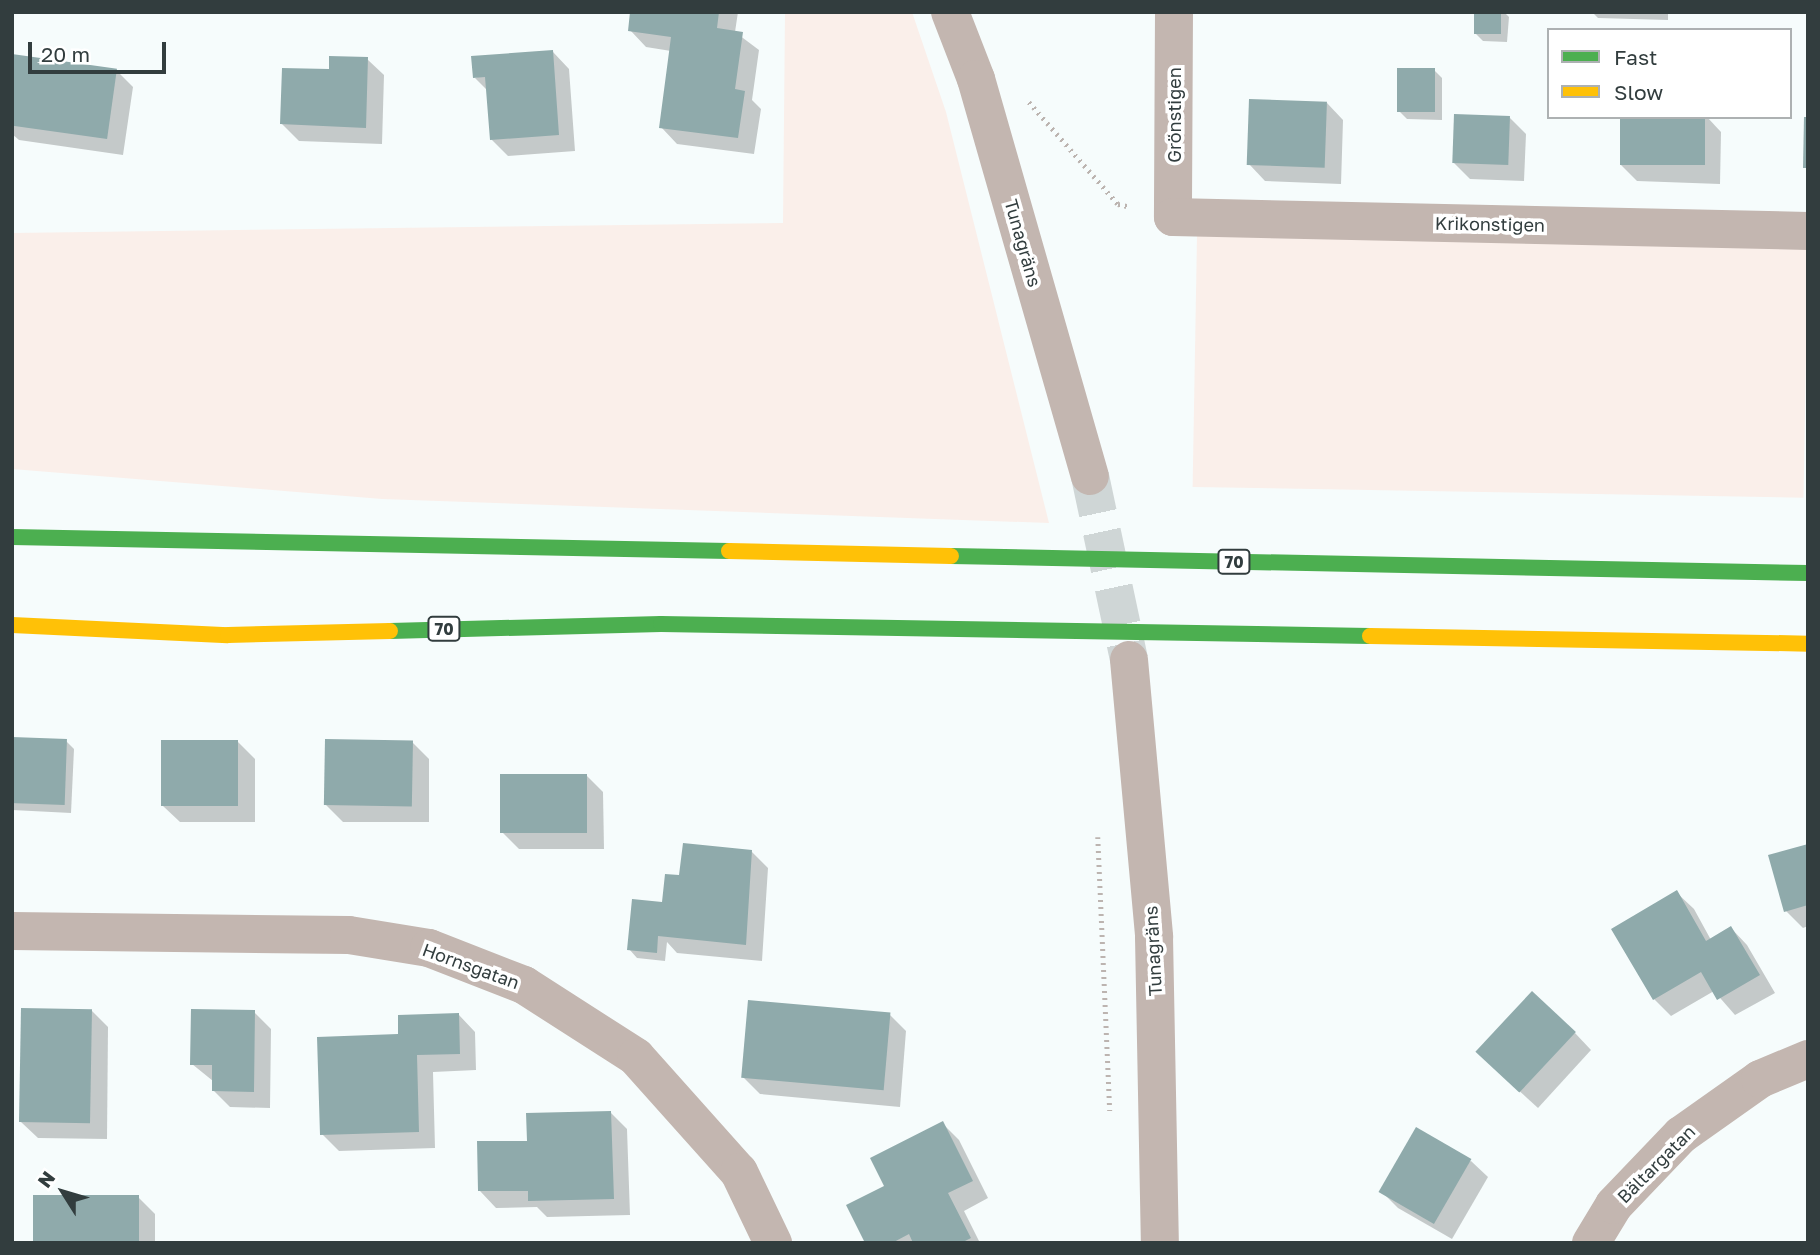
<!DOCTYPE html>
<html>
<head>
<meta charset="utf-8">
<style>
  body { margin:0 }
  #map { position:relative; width:1820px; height:1255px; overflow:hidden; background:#f6fcfc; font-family:"Golos Text",sans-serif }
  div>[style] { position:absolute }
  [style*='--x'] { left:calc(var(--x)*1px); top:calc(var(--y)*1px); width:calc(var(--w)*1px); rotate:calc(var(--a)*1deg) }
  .green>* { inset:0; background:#faefea; transform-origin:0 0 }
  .shadow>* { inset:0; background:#0003 }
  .building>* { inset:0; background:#8faaab; transform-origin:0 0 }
  .street-tunnel>* { height:38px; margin-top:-19px; transform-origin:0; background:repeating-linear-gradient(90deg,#cfd6d6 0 38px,transparent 0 57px) }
  .path>* { height:4.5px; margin-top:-2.25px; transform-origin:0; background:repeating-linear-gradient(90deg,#bcb4b0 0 2px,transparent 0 7px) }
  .street>* { height:38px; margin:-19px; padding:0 19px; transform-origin:19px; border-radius:19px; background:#c3b6b0 }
  .fast>* { height:16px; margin:-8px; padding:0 8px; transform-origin:8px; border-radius:8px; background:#4caf50 }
  .slow>* { height:16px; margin:-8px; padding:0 8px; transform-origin:8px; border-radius:8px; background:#ffc107 }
  span { translate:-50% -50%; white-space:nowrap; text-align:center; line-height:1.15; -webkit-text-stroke:7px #fff; paint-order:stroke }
  .shield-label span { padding:2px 5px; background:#fff; border:2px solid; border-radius:5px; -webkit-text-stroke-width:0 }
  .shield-label { font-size:16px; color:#323d3e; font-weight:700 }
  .street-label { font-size:18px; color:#323d3e }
  .frame { position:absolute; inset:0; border:14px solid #323d3e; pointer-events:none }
  .legend { position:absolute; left:1547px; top:28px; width:245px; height:91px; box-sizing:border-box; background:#fff; border:2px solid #adb1b2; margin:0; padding:9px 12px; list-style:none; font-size:21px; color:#323d3e }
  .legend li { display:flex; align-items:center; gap:14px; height:35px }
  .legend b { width:35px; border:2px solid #adb1b2 }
  .north { position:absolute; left:28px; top:1157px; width:70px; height:70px; -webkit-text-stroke:5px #fff; paint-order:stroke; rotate:307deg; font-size:19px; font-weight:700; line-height:28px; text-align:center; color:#323d3e }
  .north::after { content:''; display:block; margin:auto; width:24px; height:32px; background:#323d3e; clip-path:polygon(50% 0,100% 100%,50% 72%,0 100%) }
  .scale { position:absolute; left:28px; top:42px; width:138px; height:32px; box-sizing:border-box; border:4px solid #323d3e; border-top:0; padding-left:9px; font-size:21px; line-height:24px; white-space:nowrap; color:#323d3e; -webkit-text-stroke:5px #fff; paint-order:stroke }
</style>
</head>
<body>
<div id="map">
  <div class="green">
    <div style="clip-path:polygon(785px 12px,912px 12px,946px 112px,1049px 523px,382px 499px,12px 469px,12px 233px,783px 223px)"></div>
    <div style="left:1197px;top:236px;width:611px;height:251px;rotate:1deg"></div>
  </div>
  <div class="shadow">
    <div style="clip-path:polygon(632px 12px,738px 12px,735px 32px,759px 50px,752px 100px,761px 109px,754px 154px,677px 144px,661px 127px,671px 51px,646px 47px,630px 30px)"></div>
    <div style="clip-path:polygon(1476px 12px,1504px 12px,1509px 17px,1507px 42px,1483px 41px,1475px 33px)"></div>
    <div style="clip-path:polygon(1592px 12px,1668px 12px,1668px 20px,1598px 18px)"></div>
    <div style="clip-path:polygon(553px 52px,569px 69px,575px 151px,508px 156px,491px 139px,488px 91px,475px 78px)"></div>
    <div style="clip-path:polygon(12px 56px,116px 70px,133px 87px,123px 155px,19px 140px,12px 134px)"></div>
    <div style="clip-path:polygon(367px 59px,384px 75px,382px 144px,299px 141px,282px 124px,330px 71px)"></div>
    <div style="clip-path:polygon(1434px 70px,1442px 78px,1442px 120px,1407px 119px,1399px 111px)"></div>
    <div style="clip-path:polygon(1327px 103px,1343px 120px,1341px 184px,1265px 181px,1249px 164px)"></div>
    <div style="clip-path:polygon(1509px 117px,1526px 134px,1524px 181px,1470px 179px,1453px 162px)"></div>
    <div style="clip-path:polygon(1622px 117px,1707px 117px,1721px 132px,1720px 184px,1637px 181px,1620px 164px)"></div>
    <div style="clip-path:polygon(12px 738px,66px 741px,74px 749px,71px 813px,12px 810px)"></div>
    <div style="clip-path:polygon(238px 742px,255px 759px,255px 822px,180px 822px,163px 806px)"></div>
    <div style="clip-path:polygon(412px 742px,429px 759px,429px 822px,343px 822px,326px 805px)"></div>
    <div style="clip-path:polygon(587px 776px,603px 792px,604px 849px,519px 849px,502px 832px)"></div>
    <div style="clip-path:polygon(1808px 846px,1808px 926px,1803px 928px,1786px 911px)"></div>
    <div style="clip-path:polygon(751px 851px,768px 868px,762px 961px,677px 953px,667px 942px,665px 961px,637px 958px,629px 949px,681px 877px)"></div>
    <div style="clip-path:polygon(1677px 893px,1694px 909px,1711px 940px,1731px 928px,1747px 945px,1775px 993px,1735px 1015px,1714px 991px,1671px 1016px,1654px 999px)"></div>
    <div style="clip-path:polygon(91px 1010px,108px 1027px,107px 1139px,38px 1138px,21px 1122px)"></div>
    <div style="clip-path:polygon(254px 1012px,271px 1029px,270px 1108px,230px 1107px,213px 1090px,213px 1081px,192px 1064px)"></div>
    <div style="clip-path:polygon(889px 1014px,906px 1031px,900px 1107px,760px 1094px,743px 1077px)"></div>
    <div style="clip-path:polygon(459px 1015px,475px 1032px,476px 1070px,433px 1072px,435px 1148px,339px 1151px,322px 1134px,399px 1036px)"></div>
    <div style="clip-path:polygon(1575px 1033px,1591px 1050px,1538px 1108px,1495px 1069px)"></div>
    <div style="clip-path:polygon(611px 1113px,627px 1129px,630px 1215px,547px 1217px,537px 1207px,496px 1208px,480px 1191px,529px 1142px)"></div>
    <div style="clip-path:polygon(942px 1123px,959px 1140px,988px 1198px,964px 1211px,980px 1243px,867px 1243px,887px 1187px)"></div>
    <div style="clip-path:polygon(1471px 1161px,1488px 1177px,1452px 1239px,1398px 1208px,1381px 1191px)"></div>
    <div style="clip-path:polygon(138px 1197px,155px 1214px,155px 1243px,35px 1243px)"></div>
  </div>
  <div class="building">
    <div style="clip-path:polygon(630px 12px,719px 12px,717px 28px,743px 32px,735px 89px,745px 91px,738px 138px,659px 128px,671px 37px,628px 31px)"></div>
    <div style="left:1474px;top:12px;width:27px;height:22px"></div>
    <div style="clip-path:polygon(553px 50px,559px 135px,490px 140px,485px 77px,473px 78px,471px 56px)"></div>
    <div style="left:12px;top:54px;width:106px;height:71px;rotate:8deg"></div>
    <div style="clip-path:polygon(329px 56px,368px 57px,366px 128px,280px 124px,282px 68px,329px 69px)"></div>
    <div style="left:1397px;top:68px;width:38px;height:44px"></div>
    <div style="left:1249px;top:99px;width:78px;height:66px;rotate:2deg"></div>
    <div style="left:1454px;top:114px;width:56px;height:49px;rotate:2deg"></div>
    <div style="left:1620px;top:117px;width:85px;height:48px"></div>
    <div style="clip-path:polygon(1804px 117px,1808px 117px,1808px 168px,1803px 168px)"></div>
    <div style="left:12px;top:737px;width:55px;height:66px;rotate:2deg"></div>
    <div style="left:325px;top:739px;width:88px;height:66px;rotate:1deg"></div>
    <div style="left:161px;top:740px;width:77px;height:66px"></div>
    <div style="left:500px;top:774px;width:87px;height:59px"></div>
    <div style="clip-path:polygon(683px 843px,752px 850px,746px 945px,658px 936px,657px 953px,627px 950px,632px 899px,662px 902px,665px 874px,679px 875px)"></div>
    <div style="clip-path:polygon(1808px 844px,1808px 905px,1784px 912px,1768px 855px)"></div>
    <div style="clip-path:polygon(1677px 890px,1706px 941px,1731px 926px,1760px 975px,1717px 1000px,1701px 972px,1653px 1000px,1611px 929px)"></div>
    <div style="left:1532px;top:991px;width:60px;height:83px;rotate:43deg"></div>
    <div style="left:748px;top:1000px;width:143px;height:78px;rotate:5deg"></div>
    <div style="left:21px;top:1008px;width:71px;height:114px;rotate:1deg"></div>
    <div style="clip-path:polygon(191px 1009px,255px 1010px,254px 1092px,212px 1091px,212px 1065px,190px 1065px)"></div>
    <div style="clip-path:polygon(459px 1013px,460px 1054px,417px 1055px,419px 1132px,320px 1135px,317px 1037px,398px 1034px,398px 1015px)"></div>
    <div style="clip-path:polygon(611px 1111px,614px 1199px,528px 1201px,528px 1191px,478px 1191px,477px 1141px,527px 1141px,526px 1113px)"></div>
    <div style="clip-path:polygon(943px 1121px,973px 1181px,948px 1193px,971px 1238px,961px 1243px,913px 1243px,909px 1234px,892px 1243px,865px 1243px,846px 1205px,884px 1186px,870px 1158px)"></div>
    <div style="left:1416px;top:1127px;width:64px;height:75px;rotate:30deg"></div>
    <div style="left:33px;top:1195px;width:106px;height:48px"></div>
  </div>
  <div class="street-tunnel">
    <div style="--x:1090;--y:476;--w:188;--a:78"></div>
  </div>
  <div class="path">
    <div style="--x:1029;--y:102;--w:135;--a:48.9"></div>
    <div style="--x:1118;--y:204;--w:13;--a:13"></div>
    <div style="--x:1098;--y:837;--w:274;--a:87.5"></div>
  </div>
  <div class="street">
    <div style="--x:950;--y:12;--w:72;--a:68.8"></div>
    <div style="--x:976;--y:79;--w:413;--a:74"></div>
    <div style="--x:1174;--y:12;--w:205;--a:90.3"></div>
    <div style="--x:1173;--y:217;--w:635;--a:1.26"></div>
    <div style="--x:1129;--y:660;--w:278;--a:84.8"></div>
    <div style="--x:1154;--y:937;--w:306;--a:88.9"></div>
    <div style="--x:12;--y:931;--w:337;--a:0.7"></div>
    <div style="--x:349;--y:935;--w:81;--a:9.2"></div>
    <div style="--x:429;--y:948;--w:102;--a:21.3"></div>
    <div style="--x:524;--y:985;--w:133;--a:32.7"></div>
    <div style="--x:636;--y:1057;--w:154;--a:48.2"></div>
    <div style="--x:739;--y:1172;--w:79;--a:64.4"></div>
    <div style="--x:1591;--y:1243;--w:44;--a:-58.8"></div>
    <div style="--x:1614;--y:1205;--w:97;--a:-46.3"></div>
    <div style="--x:1681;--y:1135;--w:97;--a:-35.3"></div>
    <div style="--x:1760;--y:1079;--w:52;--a:-22.6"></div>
  </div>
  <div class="fast">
    <div style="--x:12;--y:537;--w:717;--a:1.12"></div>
    <div style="--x:951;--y:556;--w:857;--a:1.14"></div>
    <div style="--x:390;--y:631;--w:271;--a:-1.5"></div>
    <div style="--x:661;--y:624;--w:709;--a:0.97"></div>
  </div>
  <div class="slow">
    <div style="--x:729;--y:551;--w:222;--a:1.3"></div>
    <div style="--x:12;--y:625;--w:216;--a:2.7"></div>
    <div style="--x:228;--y:635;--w:162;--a:-1.4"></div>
    <div style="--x:1370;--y:636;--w:438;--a:1"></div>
  </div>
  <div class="shield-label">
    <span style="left:1234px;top:562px">70</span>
    <span style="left:444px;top:629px">70</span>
  </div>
  <div class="street-label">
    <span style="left:1174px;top:115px;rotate:-90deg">Grönstigen</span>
    <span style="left:1490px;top:224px;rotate:1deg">Krikonstigen</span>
    <span style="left:1023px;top:243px;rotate:74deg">Tunagräns</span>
    <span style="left:1153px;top:951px;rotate:-93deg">Tunagräns</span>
    <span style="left:471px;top:966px;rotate:20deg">Hornsgatan</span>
    <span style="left:1656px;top:1164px;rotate:-45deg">Bältargatan</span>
  </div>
  <div class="frame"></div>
  <ul class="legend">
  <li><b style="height:9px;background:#4caf50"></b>Fast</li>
  <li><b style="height:9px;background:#ffc107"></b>Slow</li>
  </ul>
  <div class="north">N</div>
  <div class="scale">20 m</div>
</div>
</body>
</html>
